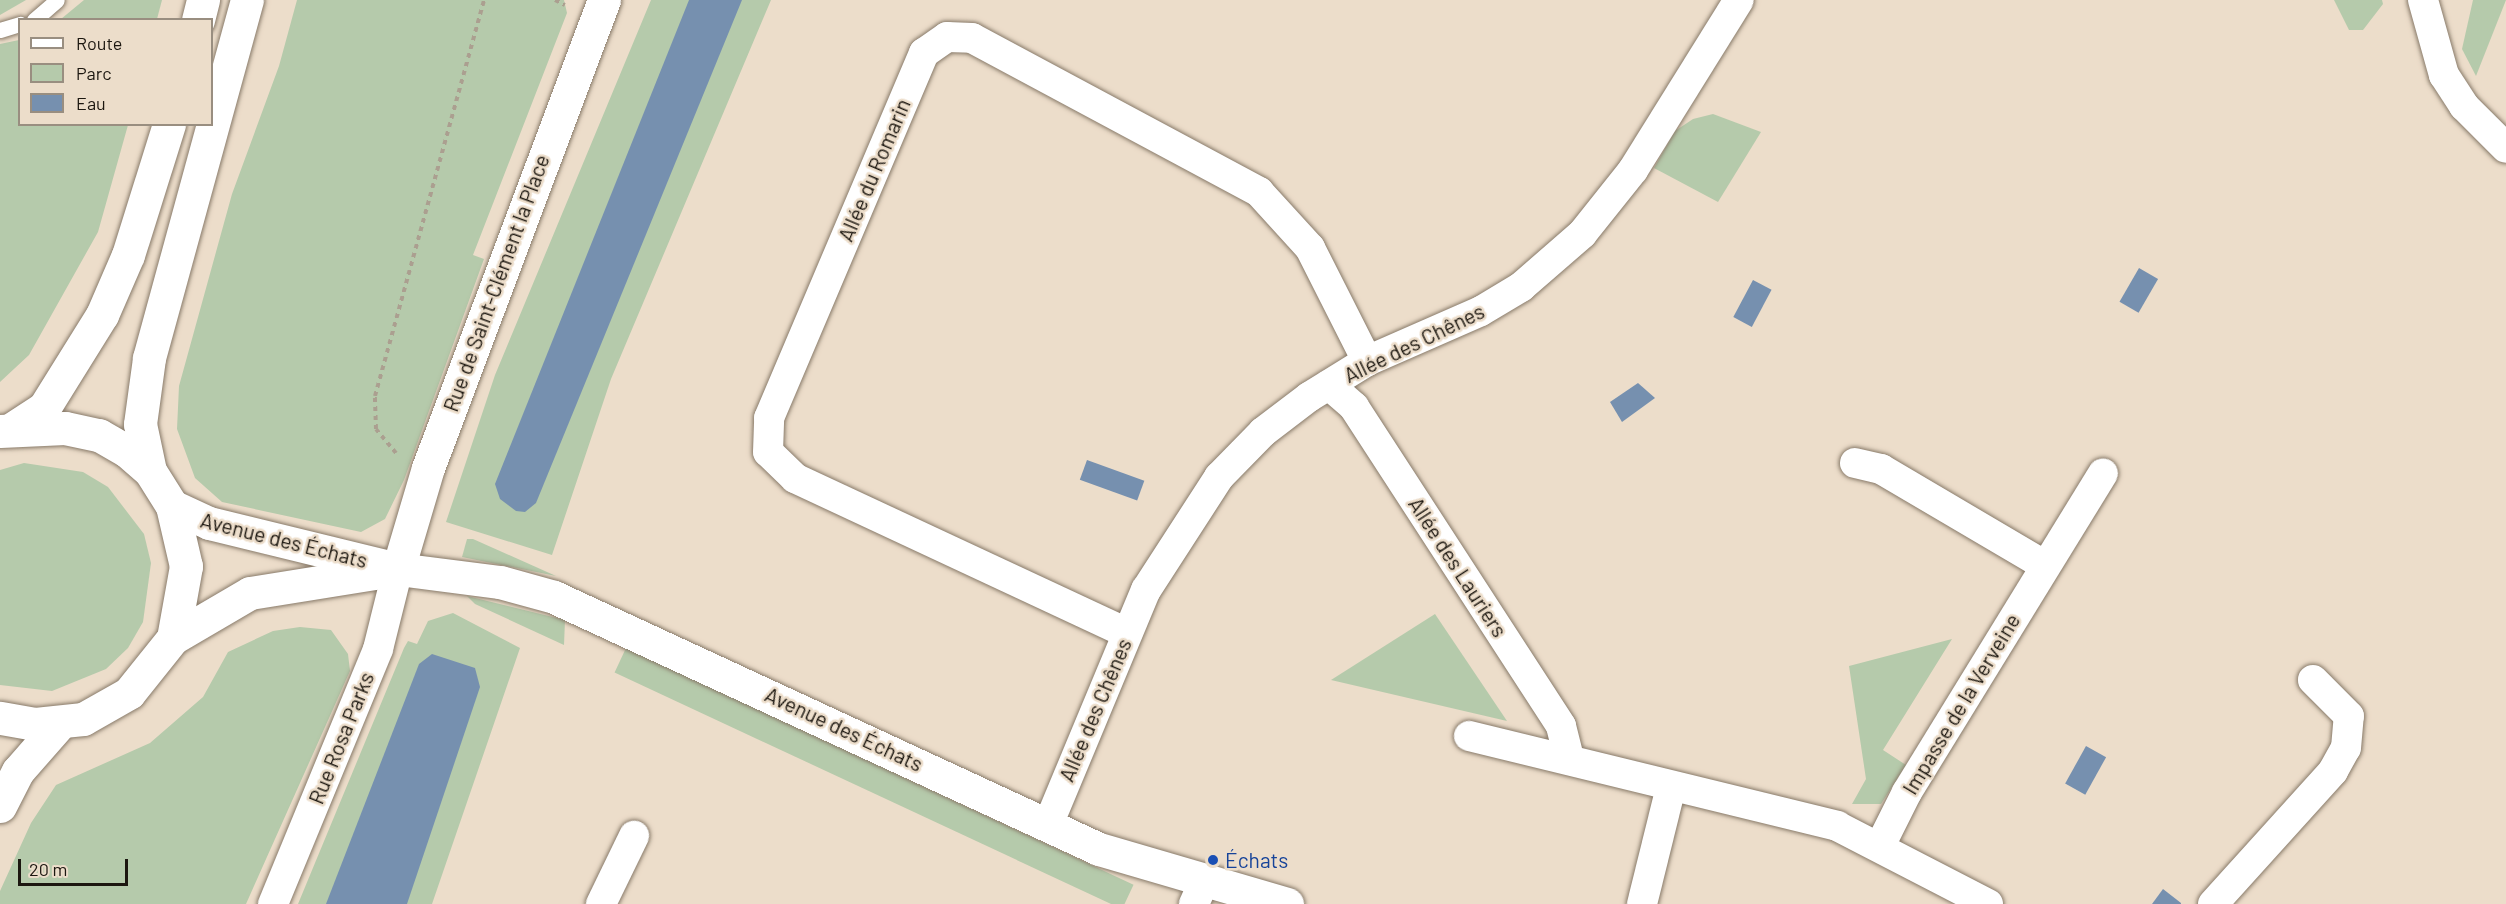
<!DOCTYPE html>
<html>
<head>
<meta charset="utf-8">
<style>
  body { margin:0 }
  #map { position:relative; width:2506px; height:904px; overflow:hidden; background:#ecddca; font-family:Barlow,sans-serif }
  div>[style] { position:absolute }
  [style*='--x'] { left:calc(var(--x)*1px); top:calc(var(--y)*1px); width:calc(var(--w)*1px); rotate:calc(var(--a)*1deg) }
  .green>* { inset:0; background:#b5caab; transform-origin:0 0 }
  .water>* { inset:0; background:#7690af; transform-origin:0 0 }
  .path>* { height:4px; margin-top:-2px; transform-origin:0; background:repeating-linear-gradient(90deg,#ab9f90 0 4.5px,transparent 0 9px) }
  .roads { filter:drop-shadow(0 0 2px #887a69) drop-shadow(0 0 2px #887a69) }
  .lane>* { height:15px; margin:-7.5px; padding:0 7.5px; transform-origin:7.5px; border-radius:7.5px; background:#fff }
  .street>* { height:30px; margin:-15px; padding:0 15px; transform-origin:15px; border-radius:15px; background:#fff }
  .secondary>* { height:33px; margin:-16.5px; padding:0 16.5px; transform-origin:16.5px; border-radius:16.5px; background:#fff }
  .dots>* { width:16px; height:16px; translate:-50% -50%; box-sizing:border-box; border:3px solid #ecddca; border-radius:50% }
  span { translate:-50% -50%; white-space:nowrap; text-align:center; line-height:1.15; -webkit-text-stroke:5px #ecddca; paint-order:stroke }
  .street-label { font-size:21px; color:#1c1710 }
  .transit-label { font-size:21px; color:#164399 }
  .left { translate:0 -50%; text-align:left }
  .legend { position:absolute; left:18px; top:18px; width:195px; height:108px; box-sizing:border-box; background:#ecddca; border:2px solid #998e80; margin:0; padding:8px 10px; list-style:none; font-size:18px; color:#1c1710 }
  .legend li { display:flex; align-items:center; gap:12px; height:30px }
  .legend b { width:30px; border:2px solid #998e80 }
  .scale { position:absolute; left:18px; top:859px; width:110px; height:27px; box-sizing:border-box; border:3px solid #1c1710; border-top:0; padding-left:8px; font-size:18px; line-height:21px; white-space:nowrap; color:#1c1710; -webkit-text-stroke:4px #ecddca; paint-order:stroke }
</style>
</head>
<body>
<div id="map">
  <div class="green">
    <div style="clip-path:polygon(0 0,26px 0,0 15px)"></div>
    <div style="clip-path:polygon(84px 0,162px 0,157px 19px,61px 19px)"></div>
    <div style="clip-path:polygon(297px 0,564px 0,567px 13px,473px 255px,484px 259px,404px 480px,385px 519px,361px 532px,222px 502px,195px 478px,177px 429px,179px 386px,232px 194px,279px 66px)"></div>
    <div style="clip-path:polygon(651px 0,771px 0,611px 379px,552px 555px,446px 522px,495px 375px)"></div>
    <div style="clip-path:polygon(2334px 0,2382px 0,2383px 4px,2363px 30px,2349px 30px)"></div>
    <div style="clip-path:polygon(2473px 0,2506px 0,2476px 76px,2462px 49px)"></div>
    <div style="clip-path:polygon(19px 40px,20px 124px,128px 125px,98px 232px,29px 355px,0 382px,0 44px)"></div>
    <div style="clip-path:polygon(1713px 114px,1761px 132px,1718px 202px,1654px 168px,1675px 131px,1693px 119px)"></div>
    <div style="clip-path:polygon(24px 463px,83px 472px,108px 487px,144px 534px,151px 563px,143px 622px,128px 648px,106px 669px,52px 691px,0 685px,0 470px)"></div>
    <div style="clip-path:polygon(467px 539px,473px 539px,556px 576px,462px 557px)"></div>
    <div style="clip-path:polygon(467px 596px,565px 620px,564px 645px,475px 604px)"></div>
    <div style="clip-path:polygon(453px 613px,520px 648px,432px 904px,298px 904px,404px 648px,408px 641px,417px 644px,428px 621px)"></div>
    <div style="clip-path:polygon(1435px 614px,1507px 721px,1331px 680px)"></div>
    <div style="clip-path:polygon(300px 627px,331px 630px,348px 654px,350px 671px,246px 904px,0 904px,0 891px,31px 823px,56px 785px,150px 743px,203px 697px,228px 652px,273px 631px)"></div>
    <div style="clip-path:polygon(1952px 639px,1883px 750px,1906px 765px,1881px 804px,1852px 804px,1866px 779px,1849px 666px)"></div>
    <div style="left:626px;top:648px;width:560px;height:27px;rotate:25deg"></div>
  </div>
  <div class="water">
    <div style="clip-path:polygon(689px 0,742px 0,536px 503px,525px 512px,516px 511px,500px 499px,495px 484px)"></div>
    <div style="left:2139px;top:268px;width:22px;height:39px;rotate:30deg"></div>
    <div style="left:1753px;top:280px;width:21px;height:42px;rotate:28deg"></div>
    <div style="clip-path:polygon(1638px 383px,1655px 398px,1622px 422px,1610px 402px)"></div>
    <div style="left:1087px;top:460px;width:61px;height:21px;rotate:20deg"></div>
    <div style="clip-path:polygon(432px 654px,475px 668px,480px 687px,407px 904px,326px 904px,419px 664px)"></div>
    <div style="left:2086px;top:746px;width:23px;height:43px;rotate:29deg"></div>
    <div style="clip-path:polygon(2163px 889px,2181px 903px,2181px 904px,2152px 904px)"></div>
  </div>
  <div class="path">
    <div style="--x:555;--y:0;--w:11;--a:27"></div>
    <div style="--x:396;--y:453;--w:31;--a:-130"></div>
    <div style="--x:376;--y:429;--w:33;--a:-92"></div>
    <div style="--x:375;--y:396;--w:411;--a:-74.6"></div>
  </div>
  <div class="roads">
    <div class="lane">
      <div style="--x:34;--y:20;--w:30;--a:-41"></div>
      <div style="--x:0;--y:30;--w:21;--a:-17"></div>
    </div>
    <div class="street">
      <div style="--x:2423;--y:0;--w:78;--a:74.4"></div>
      <div style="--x:2444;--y:75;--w:37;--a:57"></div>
      <div style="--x:2464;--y:106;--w:59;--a:45"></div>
      <div style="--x:1329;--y:385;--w:33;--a:41"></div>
      <div style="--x:1354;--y:407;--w:380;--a:57"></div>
      <div style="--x:1561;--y:726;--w:34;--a:76"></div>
      <div style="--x:1855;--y:463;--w:27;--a:13"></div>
      <div style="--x:1881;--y:469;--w:189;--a:30.5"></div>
      <div style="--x:1127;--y:633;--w:366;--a:-155"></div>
      <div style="--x:795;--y:478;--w:37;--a:-136"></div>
      <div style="--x:768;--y:452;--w:34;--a:-88"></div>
      <div style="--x:769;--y:418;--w:397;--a:-67"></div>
      <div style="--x:924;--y:53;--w:28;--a:-35"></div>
      <div style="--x:947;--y:37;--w:25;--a:2"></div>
      <div style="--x:972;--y:38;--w:326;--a:28.2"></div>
      <div style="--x:1259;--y:192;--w:76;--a:47.7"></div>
      <div style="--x:1310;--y:248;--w:127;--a:63.2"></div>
      <div style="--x:1469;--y:736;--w:379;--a:13.7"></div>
      <div style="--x:1837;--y:826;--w:170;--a:27.3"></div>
      <div style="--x:1048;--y:825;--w:255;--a:-67.4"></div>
      <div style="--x:1146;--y:590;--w:135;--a:-57.1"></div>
      <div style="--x:1219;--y:477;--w:63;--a:-45.6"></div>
      <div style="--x:1263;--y:432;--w:58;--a:-37.3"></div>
      <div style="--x:1309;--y:397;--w:68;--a:-31.8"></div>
      <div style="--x:1367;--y:361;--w:124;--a:-23.7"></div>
      <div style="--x:1481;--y:311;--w:47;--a:-31"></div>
      <div style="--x:1521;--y:287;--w:81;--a:-41"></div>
      <div style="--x:1582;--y:234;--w:82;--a:-51.4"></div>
      <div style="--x:1633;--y:170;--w:200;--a:-58.1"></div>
      <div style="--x:1881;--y:844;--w:58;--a:-63.4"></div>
      <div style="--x:1907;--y:792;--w:374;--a:-58.4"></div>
      <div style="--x:273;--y:904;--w:276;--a:-67.6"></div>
      <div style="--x:378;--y:649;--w:82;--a:-76"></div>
      <div style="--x:601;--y:904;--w:76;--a:-64.1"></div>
      <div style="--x:1194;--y:904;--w:24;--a:-66"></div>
      <div style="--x:1642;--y:904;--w:121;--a:-76.1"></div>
      <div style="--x:2213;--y:904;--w:179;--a:-47.9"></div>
      <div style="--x:2333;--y:771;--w:26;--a:-61"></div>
      <div style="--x:2346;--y:748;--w:32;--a:-85"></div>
      <div style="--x:2349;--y:716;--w:51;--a:-135"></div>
    </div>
    <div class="secondary">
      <div style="--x:198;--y:20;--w:21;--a:-76"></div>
      <div style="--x:13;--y:428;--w:37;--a:-33"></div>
      <div style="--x:44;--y:408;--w:110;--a:-58.1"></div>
      <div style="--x:102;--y:315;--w:65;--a:-66.6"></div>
      <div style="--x:128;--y:255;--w:137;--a:-72.6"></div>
      <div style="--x:0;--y:431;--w:65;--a:-2.6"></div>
      <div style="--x:65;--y:428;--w:35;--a:12"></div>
      <div style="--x:99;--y:435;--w:32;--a:30"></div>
      <div style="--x:127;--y:451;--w:30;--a:41"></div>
      <div style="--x:150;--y:471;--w:41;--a:57.8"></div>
      <div style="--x:172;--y:506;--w:62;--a:76.9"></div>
      <div style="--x:186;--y:566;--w:73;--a:100.2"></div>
      <div style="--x:173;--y:638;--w:70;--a:128.7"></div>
      <div style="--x:129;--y:693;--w:53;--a:150.5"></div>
      <div style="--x:83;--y:719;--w:48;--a:174.1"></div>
      <div style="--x:35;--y:724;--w:36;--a:-170"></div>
      <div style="--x:150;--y:471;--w:48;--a:-102"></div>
      <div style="--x:140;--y:424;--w:67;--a:-82.2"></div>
      <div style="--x:149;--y:358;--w:371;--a:-74.7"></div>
      <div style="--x:172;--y:506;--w:41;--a:24.7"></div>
      <div style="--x:209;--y:523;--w:195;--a:13.7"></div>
      <div style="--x:398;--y:569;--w:103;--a:7.3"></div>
      <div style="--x:500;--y:582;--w:56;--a:15.5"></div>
      <div style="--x:554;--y:597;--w:600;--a:24.82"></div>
      <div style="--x:1099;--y:849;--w:196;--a:16.3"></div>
      <div style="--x:398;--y:569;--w:105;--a:-73.5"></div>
      <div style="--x:428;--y:468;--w:500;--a:-69.4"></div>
      <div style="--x:173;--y:638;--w:89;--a:-30.3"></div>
      <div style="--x:250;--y:593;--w:139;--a:-9.1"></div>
      <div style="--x:0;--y:806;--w:39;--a:-63"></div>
      <div style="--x:18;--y:771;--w:64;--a:-48.8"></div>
    </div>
  </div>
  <div class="dots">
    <div style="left:1213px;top:860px;background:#1a4fb4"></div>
  </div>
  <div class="street-label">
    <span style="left:874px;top:170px;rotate:-67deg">Allée du Romarin</span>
    <span style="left:496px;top:283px;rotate:-70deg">Rue de Saint-Clément la Place</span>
    <span style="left:1414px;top:343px;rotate:-26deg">Allée des Chênes</span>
    <span style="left:284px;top:540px;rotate:14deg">Avenue des Échats</span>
    <span style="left:1458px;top:567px;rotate:57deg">Allée des Lauriers</span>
    <span style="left:1961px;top:704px;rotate:-59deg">Impasse de la Verveine</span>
    <span style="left:1095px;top:710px;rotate:-67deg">Allée des Chênes</span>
    <span style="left:844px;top:729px;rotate:25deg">Avenue des Échats</span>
    <span style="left:341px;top:738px;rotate:-68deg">Rue Rosa Parks</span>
  </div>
  <div class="transit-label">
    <span class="left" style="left:1225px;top:860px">Échats</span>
  </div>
  <ul class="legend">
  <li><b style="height:8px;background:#fff"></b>Route</li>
  <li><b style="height:16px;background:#b5caab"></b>Parc</li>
  <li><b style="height:16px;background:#7690af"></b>Eau</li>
  </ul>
  <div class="scale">20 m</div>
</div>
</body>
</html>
